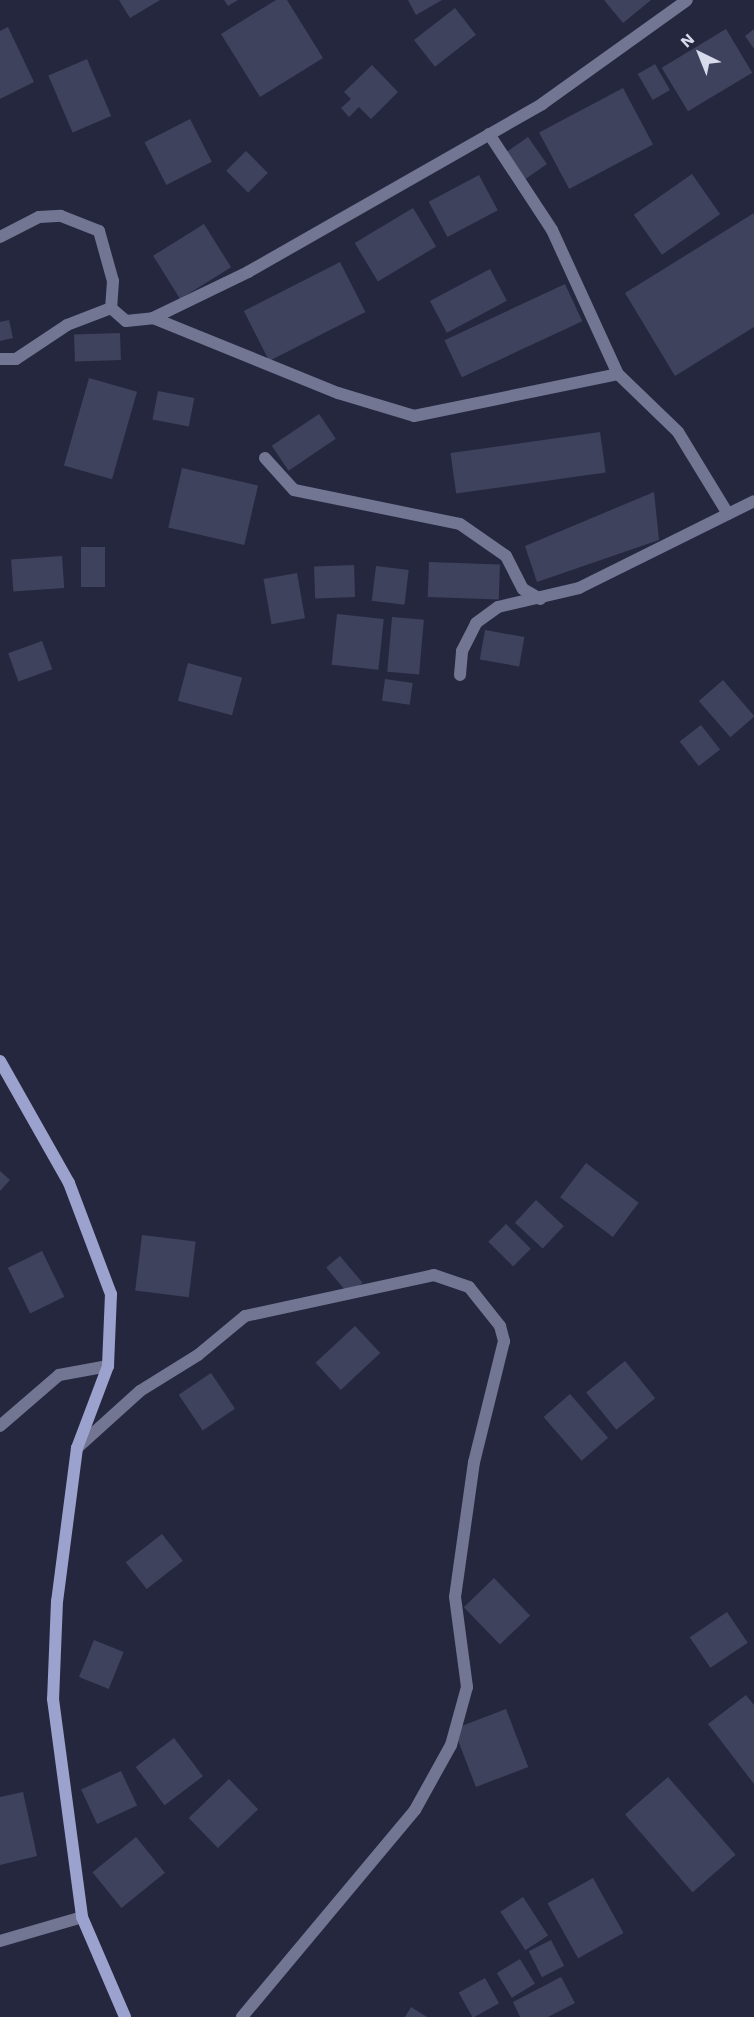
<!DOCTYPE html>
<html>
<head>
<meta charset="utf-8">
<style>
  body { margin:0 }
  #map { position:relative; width:754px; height:2017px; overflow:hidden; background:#25273f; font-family:"Work Sans",sans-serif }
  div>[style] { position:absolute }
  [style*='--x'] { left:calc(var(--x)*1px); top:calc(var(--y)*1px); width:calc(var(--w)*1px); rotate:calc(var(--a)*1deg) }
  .building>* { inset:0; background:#3f425c; transform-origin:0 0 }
  .street>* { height:12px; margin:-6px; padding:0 6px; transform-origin:6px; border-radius:6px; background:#727692 }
  .secondary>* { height:12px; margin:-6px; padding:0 6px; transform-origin:6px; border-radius:6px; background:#9ca2ce }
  span { translate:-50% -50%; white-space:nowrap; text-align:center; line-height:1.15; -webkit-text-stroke:4.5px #25273f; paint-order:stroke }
  .north { position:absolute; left:670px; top:24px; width:60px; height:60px; -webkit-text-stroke:4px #25273f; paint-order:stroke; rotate:317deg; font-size:16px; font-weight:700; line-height:24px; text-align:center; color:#d8dbeb }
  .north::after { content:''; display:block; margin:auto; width:21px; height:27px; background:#d8dbeb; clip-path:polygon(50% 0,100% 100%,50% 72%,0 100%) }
</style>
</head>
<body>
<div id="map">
  <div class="building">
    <div style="clip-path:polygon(119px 0,160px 0,130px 18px)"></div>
    <div style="clip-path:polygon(224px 0,238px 0,228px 6px)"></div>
    <div style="clip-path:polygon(276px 0,287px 0,323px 58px,260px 97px,221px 34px)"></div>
    <div style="clip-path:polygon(408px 0,442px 0,416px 15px)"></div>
    <div style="clip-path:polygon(604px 0,651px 0,623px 23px)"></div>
    <div style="left:455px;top:8px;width:34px;height:52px;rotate:52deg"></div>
    <div style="clip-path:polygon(8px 27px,34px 82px,0 99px,0 31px)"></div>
    <div style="left:726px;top:29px;width:51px;height:75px;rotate:59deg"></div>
    <div style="clip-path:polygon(754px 29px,754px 49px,745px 36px)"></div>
    <div style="left:87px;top:59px;width:62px;height:42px;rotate:67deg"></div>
    <div style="left:655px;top:64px;width:30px;height:20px;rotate:60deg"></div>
    <div style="clip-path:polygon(372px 65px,398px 92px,371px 119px,359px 107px,349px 117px,341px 108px,351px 99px,344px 92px)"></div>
    <div style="left:623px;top:88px;width:64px;height:95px;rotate:62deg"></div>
    <div style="left:190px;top:119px;width:48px;height:51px;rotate:63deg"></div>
    <div style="left:528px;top:137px;width:33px;height:32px;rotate:55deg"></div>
    <div style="left:246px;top:151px;width:31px;height:28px;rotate:45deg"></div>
    <div style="left:692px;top:174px;width:49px;height:71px;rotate:55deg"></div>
    <div style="left:479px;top:175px;width:40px;height:57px;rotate:62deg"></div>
    <div style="left:413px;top:208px;width:45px;height:68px;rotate:59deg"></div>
    <div style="clip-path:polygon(754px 213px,754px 327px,675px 376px,625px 293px)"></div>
    <div style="left:204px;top:224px;width:51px;height:60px;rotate:58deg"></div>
    <div style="left:340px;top:262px;width:56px;height:108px;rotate:63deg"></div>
    <div style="left:490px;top:269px;width:36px;height:68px;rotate:62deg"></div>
    <div style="left:565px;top:284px;width:41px;height:133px;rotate:65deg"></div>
    <div style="clip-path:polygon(9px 320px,13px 338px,0 341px,0 322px)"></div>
    <div style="left:120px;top:333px;width:27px;height:46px;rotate:88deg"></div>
    <div style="left:89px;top:378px;width:50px;height:91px;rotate:16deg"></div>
    <div style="left:158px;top:391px;width:37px;height:29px;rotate:11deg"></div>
    <div style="left:319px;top:414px;width:30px;height:57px;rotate:56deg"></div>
    <div style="left:600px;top:432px;width:41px;height:151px;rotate:82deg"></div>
    <div style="left:182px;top:468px;width:78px;height:61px;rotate:13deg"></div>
    <div style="clip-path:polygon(654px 492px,659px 540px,537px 582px,525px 546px)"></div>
    <div style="left:81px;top:547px;width:24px;height:40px"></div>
    <div style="left:62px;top:556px;width:32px;height:51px;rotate:86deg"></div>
    <div style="left:429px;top:562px;width:71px;height:35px;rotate:2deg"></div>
    <div style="left:354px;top:565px;width:32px;height:40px;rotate:88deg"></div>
    <div style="left:376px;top:566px;width:33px;height:35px;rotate:7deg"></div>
    <div style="left:297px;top:573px;width:46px;height:34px;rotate:80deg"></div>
    <div style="left:337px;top:614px;width:47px;height:51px;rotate:6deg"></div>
    <div style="left:392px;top:617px;width:32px;height:55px;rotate:5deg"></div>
    <div style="left:485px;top:630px;width:40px;height:30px;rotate:10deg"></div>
    <div style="left:42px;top:641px;width:30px;height:36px;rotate:70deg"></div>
    <div style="left:188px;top:663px;width:56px;height:39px;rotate:15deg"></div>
    <div style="left:385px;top:679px;width:28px;height:22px;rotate:8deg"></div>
    <div style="left:723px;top:680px;width:48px;height:32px;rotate:49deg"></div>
    <div style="left:701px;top:725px;width:31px;height:27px;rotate:52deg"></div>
    <div style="left:586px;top:1163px;width:66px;height:43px;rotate:37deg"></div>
    <div style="clip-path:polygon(0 1171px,10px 1180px,0 1191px)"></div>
    <div style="left:536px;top:1200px;width:38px;height:31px;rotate:43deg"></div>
    <div style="left:506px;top:1224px;width:35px;height:25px;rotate:45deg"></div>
    <div style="left:142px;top:1235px;width:54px;height:56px;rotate:7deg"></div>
    <div style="left:42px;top:1251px;width:51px;height:38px;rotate:64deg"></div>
    <div style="left:340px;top:1256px;width:35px;height:18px;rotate:50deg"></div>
    <div style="left:355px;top:1326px;width:37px;height:54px;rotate:47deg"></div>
    <div style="left:625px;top:1361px;width:48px;height:50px;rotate:51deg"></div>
    <div style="left:211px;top:1373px;width:43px;height:39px;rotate:56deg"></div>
    <div style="left:570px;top:1394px;width:58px;height:35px;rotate:49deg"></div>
    <div style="left:162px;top:1534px;width:34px;height:46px;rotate:52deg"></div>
    <div style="left:494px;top:1578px;width:52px;height:42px;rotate:46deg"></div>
    <div style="left:727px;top:1612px;width:37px;height:45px;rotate:56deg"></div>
    <div style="left:94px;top:1640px;width:32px;height:40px;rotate:22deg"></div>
    <div style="clip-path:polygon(746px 1695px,754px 1705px,754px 1784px,708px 1724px)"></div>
    <div style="left:506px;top:1709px;width:62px;height:56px;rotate:69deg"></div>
    <div style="left:174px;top:1738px;width:48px;height:48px;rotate:53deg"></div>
    <div style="left:121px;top:1771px;width:38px;height:44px;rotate:65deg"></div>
    <div style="left:668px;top:1777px;width:103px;height:57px;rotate:49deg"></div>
    <div style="left:229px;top:1779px;width:42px;height:56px;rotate:46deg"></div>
    <div style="clip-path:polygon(23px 1792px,37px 1856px,0 1865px,0 1797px)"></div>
    <div style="left:136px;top:1837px;width:46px;height:56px;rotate:51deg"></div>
    <div style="left:593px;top:1878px;width:63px;height:52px;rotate:61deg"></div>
    <div style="left:523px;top:1897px;width:46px;height:27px;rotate:57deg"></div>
    <div style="left:551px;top:1940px;width:29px;height:25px;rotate:63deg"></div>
    <div style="left:520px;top:1959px;width:29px;height:27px;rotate:59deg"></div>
    <div style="clip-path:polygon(561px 1977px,575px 2003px,548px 2017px,520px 2017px,513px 2002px)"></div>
    <div style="left:485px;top:1978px;width:29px;height:30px;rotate:61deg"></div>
    <div style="clip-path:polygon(411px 2007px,427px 2017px,405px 2017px)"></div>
  </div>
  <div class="street">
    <div style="--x:489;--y:134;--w:115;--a:56.7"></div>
    <div style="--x:552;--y:230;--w:158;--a:65.4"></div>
    <div style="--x:618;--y:374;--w:83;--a:44"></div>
    <div style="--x:678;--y:432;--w:96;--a:58.6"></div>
    <div style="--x:0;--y:237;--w:44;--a:-27.1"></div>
    <div style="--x:39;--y:217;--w:22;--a:-3"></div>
    <div style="--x:61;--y:216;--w:41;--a:21.5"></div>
    <div style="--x:99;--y:231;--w:52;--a:74.4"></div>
    <div style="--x:113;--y:281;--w:27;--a:94"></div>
    <div style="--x:153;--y:318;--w:200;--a:22.1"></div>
    <div style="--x:338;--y:393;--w:79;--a:16.8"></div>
    <div style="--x:414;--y:416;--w:208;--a:-11.6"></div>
    <div style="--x:0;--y:359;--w:16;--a:0"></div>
    <div style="--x:16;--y:359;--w:61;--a:-33.7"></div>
    <div style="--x:67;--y:325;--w:47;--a:-21.1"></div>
    <div style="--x:111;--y:308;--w:20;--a:41"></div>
    <div style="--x:126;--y:321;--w:27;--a:-6"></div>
    <div style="--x:153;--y:318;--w:106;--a:-25.8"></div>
    <div style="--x:248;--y:272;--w:339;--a:-29.7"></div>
    <div style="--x:542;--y:104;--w:178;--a:-35.6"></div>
    <div style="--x:265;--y:458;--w:43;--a:47.8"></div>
    <div style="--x:294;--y:490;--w:169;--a:11.6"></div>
    <div style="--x:460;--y:524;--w:56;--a:34.8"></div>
    <div style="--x:506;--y:556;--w:37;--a:63"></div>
    <div style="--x:523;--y:589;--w:20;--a:30"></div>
    <div style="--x:460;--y:675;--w:24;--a:-85"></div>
    <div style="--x:462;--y:651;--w:31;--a:-63"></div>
    <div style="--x:476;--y:623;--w:27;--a:-36"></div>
    <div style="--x:498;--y:607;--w:83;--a:-13.2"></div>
    <div style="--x:579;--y:588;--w:195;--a:-26.4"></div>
    <div style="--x:0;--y:1426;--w:78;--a:-40.8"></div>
    <div style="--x:59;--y:1375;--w:50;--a:-10.4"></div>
    <div style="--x:77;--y:1448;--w:85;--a:-42.1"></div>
    <div style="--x:140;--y:1391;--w:68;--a:-31.8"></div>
    <div style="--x:198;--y:1355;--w:61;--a:-39.7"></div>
    <div style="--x:245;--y:1316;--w:193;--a:-12.2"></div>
    <div style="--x:434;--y:1275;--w:37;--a:19"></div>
    <div style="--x:469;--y:1287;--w:50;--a:51.5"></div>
    <div style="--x:500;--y:1326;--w:16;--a:75"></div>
    <div style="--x:504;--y:1341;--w:125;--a:103.9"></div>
    <div style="--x:474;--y:1462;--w:136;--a:98"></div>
    <div style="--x:455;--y:1597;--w:91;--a:82.4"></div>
    <div style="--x:467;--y:1687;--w:60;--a:105.4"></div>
    <div style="--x:451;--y:1745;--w:74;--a:119"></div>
    <div style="--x:415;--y:1810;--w:270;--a:129.9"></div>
    <div style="--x:0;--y:1941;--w:85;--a:-16.3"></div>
  </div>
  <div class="secondary">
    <div style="--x:0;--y:1061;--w:140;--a:60.5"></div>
    <div style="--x:69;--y:1183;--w:119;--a:69.3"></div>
    <div style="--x:111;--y:1294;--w:72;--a:92.4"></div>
    <div style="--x:108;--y:1366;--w:88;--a:110.7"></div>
    <div style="--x:77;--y:1448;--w:154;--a:97.4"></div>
    <div style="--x:57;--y:1601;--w:98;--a:92.3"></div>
    <div style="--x:53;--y:1699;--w:220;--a:82.4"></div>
    <div style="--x:82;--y:1917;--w:109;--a:66.7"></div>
  </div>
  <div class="north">N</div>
</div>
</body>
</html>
